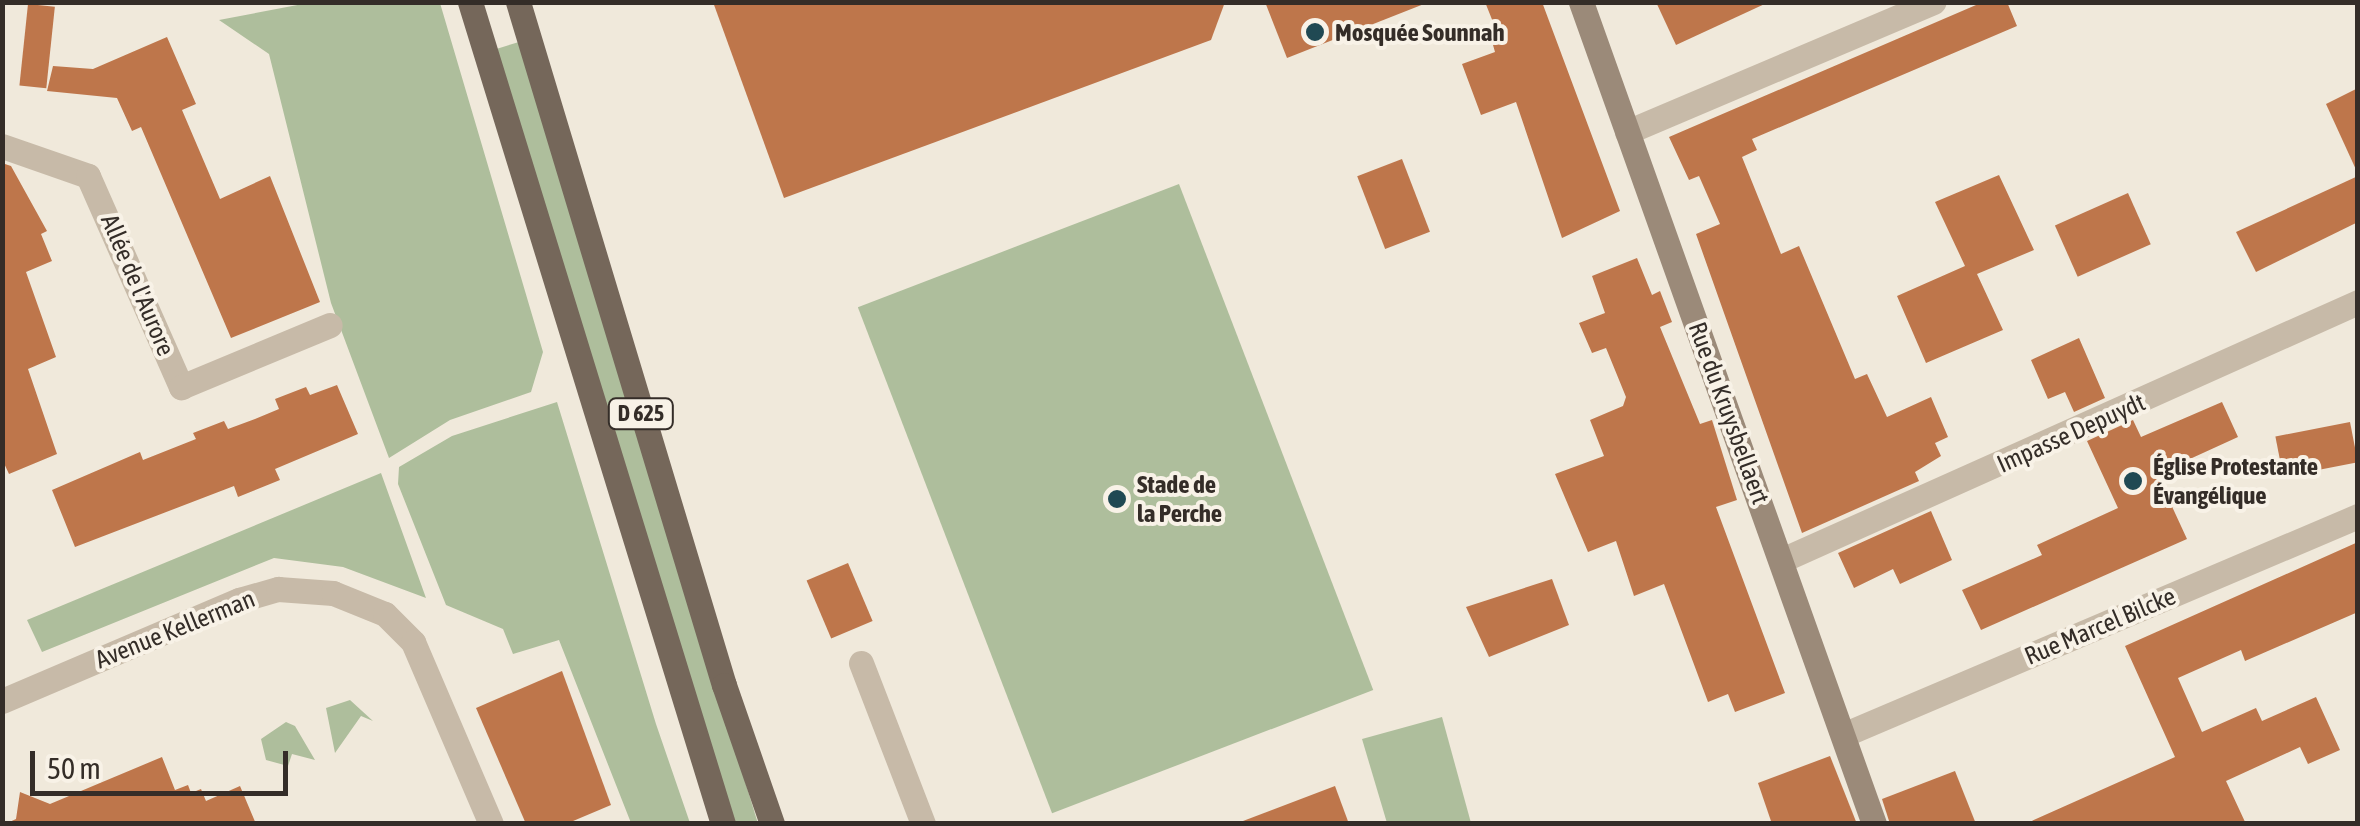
<!DOCTYPE html>
<html>
<head>
<meta charset="utf-8">
<style>
  body { margin:0 }
  #map { position:relative; width:2360px; height:826px; overflow:hidden; background:#f0e9db; font-family:"Asap Condensed",sans-serif }
  div>[style] { position:absolute }
  [style*='--x'] { left:calc(var(--x)*1px); top:calc(var(--y)*1px); width:calc(var(--w)*1px); rotate:calc(var(--a)*1deg) }
  .green>* { inset:0; background:#aebe9c; transform-origin:0 0 }
  .building>* { inset:0; background:#be764b; transform-origin:0 0 }
  .street>* { height:25px; margin:-12.5px; padding:0 12.5px; transform-origin:12.5px; border-radius:12.5px; background:#c7baa8 }
  .secondary>* { height:25px; margin:-12.5px; padding:0 12.5px; transform-origin:12.5px; border-radius:12.5px; background:#9b8a79 }
  .primary>* { height:25px; margin:-12.5px; padding:0 12.5px; transform-origin:12.5px; border-radius:12.5px; background:#75675a }
  .dots>* { width:28px; height:28px; translate:-50% -50%; box-sizing:border-box; border:5px solid #f8f2e7; border-radius:50% }
  span { translate:-50% -50%; white-space:nowrap; text-align:center; line-height:1.15; -webkit-text-stroke:8px #f8f2e7; paint-order:stroke }
  .shield-label span { padding:2px 8px; background:#f8f2e7; border:2px solid; border-radius:8px; -webkit-text-stroke-width:0 }
  .shield-label { font-size:22px; color:#342d28; font-weight:700 }
  .poi-label { font-size:25px; color:#342d28; font-weight:700 }
  .left { translate:0 -50%; text-align:left }
  .street-label { font-size:25px; color:#342d28 }
  .frame { position:absolute; inset:0; border:5px solid #342d28; pointer-events:none }
  .scale { position:absolute; left:30px; top:751px; width:258px; height:45px; box-sizing:border-box; border:5px solid #342d28; border-top:0; padding-left:12px; font-size:30px; line-height:35px; white-space:nowrap; color:#342d28; -webkit-text-stroke:8px #f8f2e7; paint-order:stroke }
</style>
</head>
<body>
<div id="map">
  <div class="green">
    <div style="clip-path:polygon(308px 3px,440px 3px,543px 352px,531px 392px,450px 420px,389px 458px,331px 303px,269px 54px,219px 20px)"></div>
    <div style="left:519px;top:42px;width:818px;height:27px;rotate:73deg"></div>
    <div style="left:1179px;top:184px;width:542px;height:344px;rotate:69deg"></div>
    <div style="clip-path:polygon(557px 402px,656px 724px,690px 823px,631px 823px,559px 640px,513px 654px,503px 629px,446px 605px,398px 484px,399px 467px,452px 436px)"></div>
    <div style="clip-path:polygon(381px 473px,426px 598px,343px 567px,274px 558px,42px 652px,27px 620px)"></div>
    <div style="clip-path:polygon(350px 700px,373px 721px,361px 716px,335px 753px,326px 708px)"></div>
    <div style="clip-path:polygon(1442px 717px,1471px 823px,1387px 823px,1362px 739px)"></div>
    <div style="clip-path:polygon(286px 722px,295px 726px,315px 760px,292px 754px,288px 766px,266px 760px,261px 739px)"></div>
  </div>
  <div class="building">
    <div style="clip-path:polygon(713px 2px,1225px 2px,1211px 40px,784px 198px)"></div>
    <div style="clip-path:polygon(1265px 2px,1424px 2px,1424px 4px,1287px 58px)"></div>
    <div style="clip-path:polygon(1485px 2px,1542px 2px,1620px 211px,1562px 238px,1516px 102px,1481px 115px,1462px 64px,1495px 52px,1493px 45px,1501px 42px)"></div>
    <div style="clip-path:polygon(1656px 2px,1769px 2px,1676px 45px)"></div>
    <div style="clip-path:polygon(1983px 2px,2007px 2px,2017px 26px,1752px 139px,1757px 150px,1742px 157px,1781px 254px,1799px 246px,1855px 379px,1867px 374px,1887px 417px,1931px 397px,1948px 437px,1935px 443px,1941px 456px,1915px 472px,1919px 481px,1802px 533px,1696px 234px,1720px 224px,1699px 176px,1689px 180px,1669px 137px)"></div>
    <div style="left:28px;top:4px;width:27px;height:82px;rotate:6deg"></div>
    <div style="clip-path:polygon(167px 37px,196px 104px,182px 110px,220px 199px,270px 176px,320px 302px,231px 338px,141px 127px,132px 131px,117px 98px,47px 91px,53px 66px,93px 69px)"></div>
    <div style="clip-path:polygon(2358px 88px,2358px 174px,2326px 104px)"></div>
    <div style="left:1402px;top:159px;width:78px;height:48px;rotate:69deg"></div>
    <div style="clip-path:polygon(2px 163px,11px 166px,47px 231px,41px 234px,52px 261px,26px 272px,56px 357px,28px 369px,57px 454px,9px 474px,2px 459px)"></div>
    <div style="clip-path:polygon(1999px 175px,2034px 250px,1977px 274px,2003px 330px,1926px 363px,1897px 296px,1965px 266px,1935px 202px)"></div>
    <div style="clip-path:polygon(2358px 176px,2358px 222px,2256px 272px,2236px 232px)"></div>
    <div style="left:2128px;top:193px;width:56px;height:80px;rotate:66deg"></div>
    <div style="clip-path:polygon(1637px 258px,1652px 295px,1660px 291px,1672px 322px,1660px 327px,1700px 424px,1712px 420px,1737px 500px,1716px 507px,1785px 693px,1735px 712px,1728px 694px,1708px 702px,1664px 584px,1634px 596px,1616px 541px,1588px 552px,1555px 474px,1604px 456px,1590px 420px,1623px 406px,1626px 397px,1606px 348px,1592px 353px,1579px 323px,1605px 313px,1592px 276px)"></div>
    <div style="clip-path:polygon(2079px 338px,2105px 398px,2074px 412px,2065px 392px,2048px 399px,2031px 360px)"></div>
    <div style="clip-path:polygon(337px 385px,358px 434px,275px 469px,280px 480px,238px 497px,234px 486px,75px 547px,52px 490px,140px 452px,143px 460px,196px 439px,193px 433px,224px 421px,228px 429px,255px 419px,279px 409px,275px 399px,306px 387px,310px 395px)"></div>
    <div style="clip-path:polygon(2222px 402px,2238px 437px,2157px 474px,2187px 539px,1981px 630px,1962px 590px,2042px 555px,2037px 545px,2118px 508px,2087px 441px,2133px 420px,2141px 437px)"></div>
    <div style="left:2350px;top:422px;width:41px;height:76px;rotate:79deg"></div>
    <div style="clip-path:polygon(1931px 511px,1952px 560px,1900px 584px,1893px 569px,1854px 588px,1838px 553px)"></div>
    <div style="clip-path:polygon(2358px 542px,2358px 612px,2245px 661px,2241px 650px,2178px 678px,2202px 732px,2256px 708px,2262px 721px,2316px 697px,2340px 750px,2308px 764px,2300px 747px,2226px 781px,2246px 824px,2025px 824px,2175px 757px,2125px 646px)"></div>
    <div style="left:848px;top:563px;width:63px;height:45px;rotate:67deg"></div>
    <div style="clip-path:polygon(1552px 579px,1569px 625px,1489px 657px,1466px 607px)"></div>
    <div style="clip-path:polygon(562px 671px,611px 805px,566px 824px,526px 824px,476px 708px)"></div>
    <div style="clip-path:polygon(1830px 756px,1857px 824px,1772px 824px,1758px 783px)"></div>
    <div style="clip-path:polygon(162px 757px,175px 790px,188px 785px,191px 793px,201px 789px,206px 801px,240px 786px,256px 824px,5px 824px,16px 819px,20px 792px,50px 804px)"></div>
    <div style="clip-path:polygon(1955px 771px,1976px 824px,1890px 824px,1882px 799px)"></div>
    <div style="clip-path:polygon(1335px 786px,1349px 824px,1244px 824px,1243px 821px)"></div>
  </div>
  <div class="street">
    <div style="--x:1627;--y:132;--w:333;--a:-23"></div>
    <div style="--x:2;--y:146;--w:91;--a:19.2"></div>
    <div style="--x:88;--y:176;--w:231;--a:66.2"></div>
    <div style="--x:181;--y:387;--w:161;--a:-22.6"></div>
    <div style="--x:1782;--y:560;--w:631;--a:-24.13"></div>
    <div style="--x:861;--y:663;--w:173;--a:68.9"></div>
    <div style="--x:2;--y:701;--w:258;--a:-23.1"></div>
    <div style="--x:239;--y:600;--w:41;--a:-15.8"></div>
    <div style="--x:278;--y:589;--w:55;--a:4.2"></div>
    <div style="--x:333;--y:593;--w:56;--a:22"></div>
    <div style="--x:385;--y:614;--w:40;--a:45"></div>
    <div style="--x:413;--y:642;--w:198;--a:66.8"></div>
    <div style="--x:1843;--y:735;--w:560;--a:-23.04"></div>
  </div>
  <div class="secondary">
    <div style="--x:1581;--y:2;--w:873;--a:70.38"></div>
  </div>
  <div class="primary">
    <div style="--x:470;--y:2;--w:860;--a:72.89"></div>
    <div style="--x:518;--y:2;--w:713;--a:73.22"></div>
    <div style="--x:724;--y:685;--w:147;--a:70.9"></div>
  </div>
  <div class="dots">
    <div style="left:1315px;top:32px;background:#204953"></div>
    <div style="left:2133px;top:481px;background:#204953"></div>
    <div style="left:1117px;top:499px;background:#204953"></div>
  </div>
  <div class="shield-label">
    <span style="left:641px;top:414px">D 625</span>
  </div>
  <div class="poi-label">
    <span class="left" style="left:1335px;top:32px">Mosquée Sounnah</span>
    <span class="left" style="left:2153px;top:481px">Église Protestante<br>Évangélique</span>
    <span class="left" style="left:1137px;top:499px">Stade de<br>la Perche</span>
  </div>
  <div class="street-label">
    <span style="left:138px;top:285px;rotate:67deg">Allée de l'Aurore</span>
    <span style="left:1729px;top:413px;rotate:70deg">Rue du Kruysbellaert</span>
    <span style="left:2071px;top:433px;rotate:-24deg">Impasse Depuydt</span>
    <span style="left:2100px;top:626px;rotate:-23deg">Rue Marcel Bilcke</span>
    <span style="left:175px;top:629px;rotate:-22deg">Avenue Kellerman</span>
  </div>
  <div class="frame"></div>
  <div class="scale">50 m</div>
</div>
</body>
</html>
